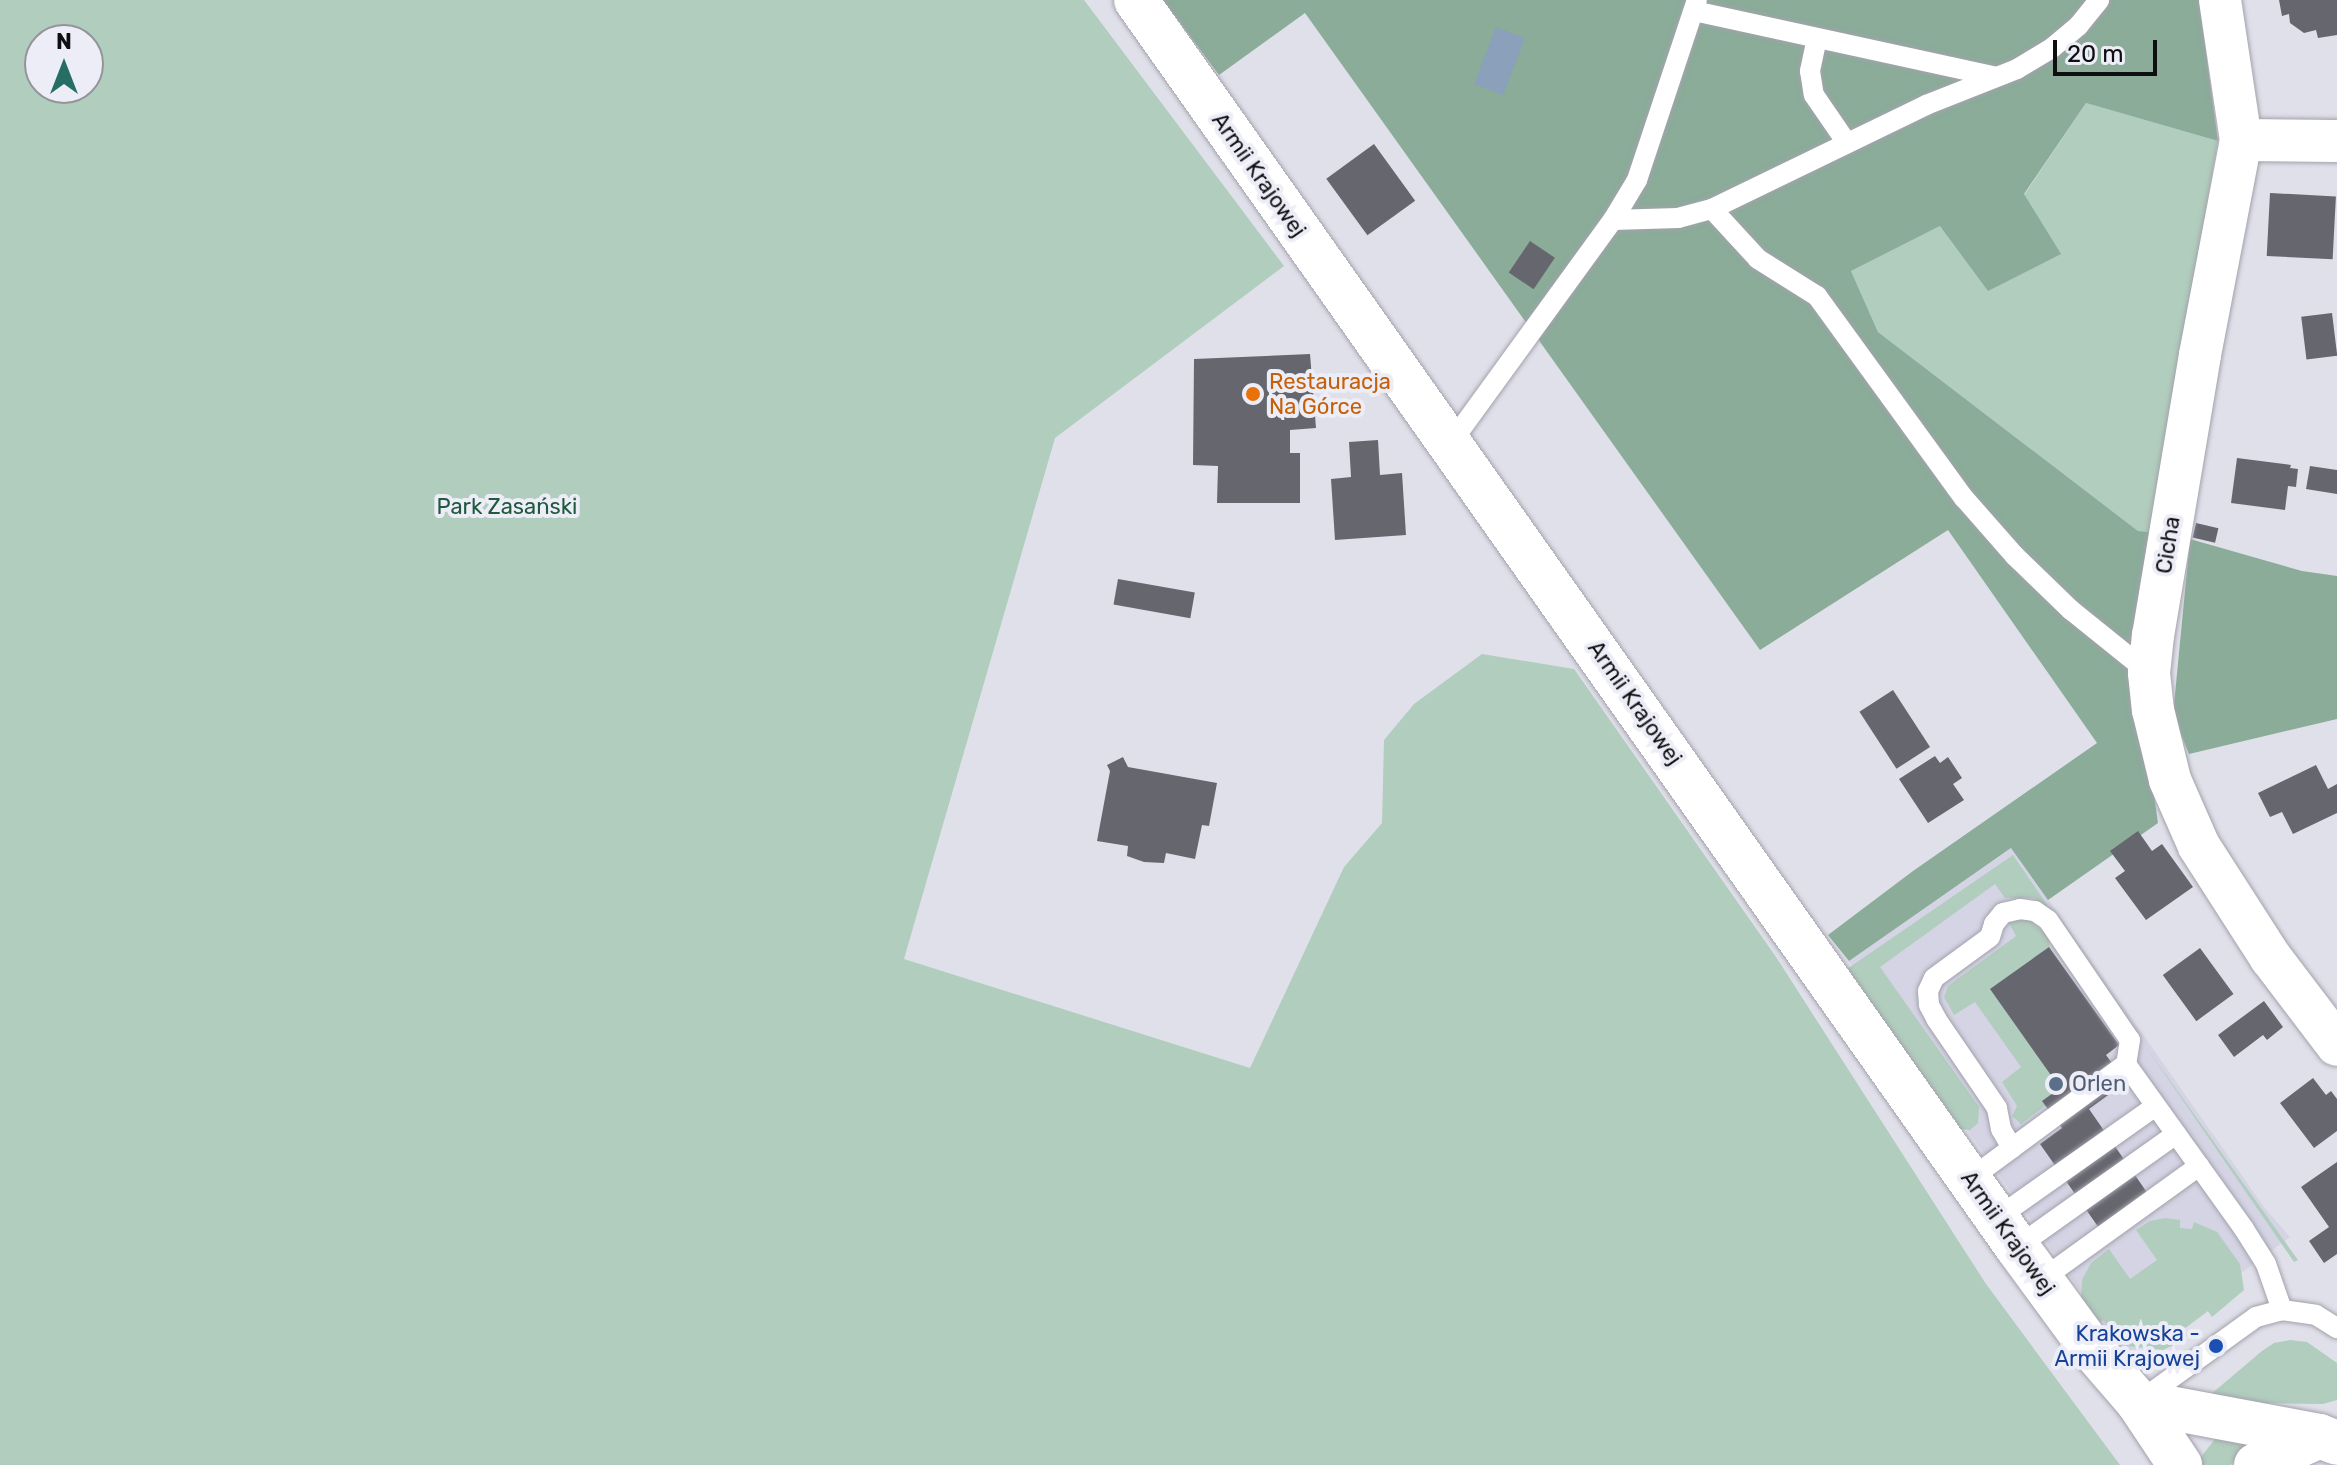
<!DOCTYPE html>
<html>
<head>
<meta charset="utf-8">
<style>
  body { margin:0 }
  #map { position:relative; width:2337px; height:1465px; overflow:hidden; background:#e0e0ea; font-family:Rubik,sans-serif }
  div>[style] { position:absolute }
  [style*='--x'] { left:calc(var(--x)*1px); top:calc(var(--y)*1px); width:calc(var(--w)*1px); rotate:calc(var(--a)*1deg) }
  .built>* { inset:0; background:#d4d4e5 }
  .green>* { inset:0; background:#b1cdbd }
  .forest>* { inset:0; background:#8aac99 }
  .water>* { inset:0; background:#8aa0bb; transform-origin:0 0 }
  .building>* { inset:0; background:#66666f; transform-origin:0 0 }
  .roads { filter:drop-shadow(0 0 2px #a3a2ac) drop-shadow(0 0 2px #a3a2ac) }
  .lane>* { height:20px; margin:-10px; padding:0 10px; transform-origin:10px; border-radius:10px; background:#fff }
  .street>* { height:42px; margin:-21px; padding:0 21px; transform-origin:21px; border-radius:21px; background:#fff }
  .secondary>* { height:44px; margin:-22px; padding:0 22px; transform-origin:22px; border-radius:22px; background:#fff }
  .dots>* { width:22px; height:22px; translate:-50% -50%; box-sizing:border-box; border:4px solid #ededf7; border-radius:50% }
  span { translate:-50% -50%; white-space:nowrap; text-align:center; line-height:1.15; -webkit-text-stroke:8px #ededf7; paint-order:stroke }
  .street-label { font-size:22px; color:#0f0f12 }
  .food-label { font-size:22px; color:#c56008 }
  .left { translate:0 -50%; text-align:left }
  .park-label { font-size:22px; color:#1f5a3f }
  .service-label { font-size:22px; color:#4e5e75 }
  .transit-label { font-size:22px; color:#164399 }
  .right { translate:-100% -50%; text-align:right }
  .north { position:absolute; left:24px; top:24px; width:80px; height:80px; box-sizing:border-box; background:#ededf7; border:2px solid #94949b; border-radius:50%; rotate:0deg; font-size:22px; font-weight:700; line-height:32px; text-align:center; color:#0f0f12 }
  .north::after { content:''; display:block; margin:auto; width:28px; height:36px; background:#266e65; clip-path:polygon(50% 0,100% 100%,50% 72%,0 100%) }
  .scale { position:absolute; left:2053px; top:40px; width:104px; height:36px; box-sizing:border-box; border:4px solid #0f0f12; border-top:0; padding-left:10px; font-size:24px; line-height:28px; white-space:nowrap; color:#0f0f12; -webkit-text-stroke:6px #ededf7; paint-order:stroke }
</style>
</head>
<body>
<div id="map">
  <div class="built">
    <div style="clip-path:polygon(2012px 848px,2264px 1207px,2290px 1237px,2127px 1357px,1849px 961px)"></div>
  </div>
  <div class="green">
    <div style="clip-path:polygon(evenodd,0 0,1084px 0,1284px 266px,1055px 438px,904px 959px,1250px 1068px,1344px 867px,1382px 823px,1384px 740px,1414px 704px,1482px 654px,1574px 669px,1776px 957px,1986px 1284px,2120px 1465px,0 1465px,0 0,40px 40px,88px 40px,88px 88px,40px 88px,40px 40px)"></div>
    <div style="clip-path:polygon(2086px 103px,2218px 141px,2151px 532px,2138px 531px,1878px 332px,1851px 271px,1940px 226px,2060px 254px,2024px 195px)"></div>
    <div style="clip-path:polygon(2013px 855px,2052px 912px,2034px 898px,2005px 898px,1995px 884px,1880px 967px,1979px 1107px,1978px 1123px,1970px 1130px,1961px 1129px,1847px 969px)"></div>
    <div style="clip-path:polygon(2024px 917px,2050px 936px,2049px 947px,1991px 989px,2060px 1088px,2046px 1105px,2021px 1124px,2012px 1116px,2017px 1106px,2002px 1082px,2021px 1067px,1975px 1002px,1954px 1015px,1944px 997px,1948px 986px,2016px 936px,2009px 923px)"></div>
    <div style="clip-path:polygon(2144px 1044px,2298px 1260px,2294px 1262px)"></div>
    <div style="clip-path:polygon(2165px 1218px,2180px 1220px,2180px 1228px,2192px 1229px,2194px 1222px,2217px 1232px,2240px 1264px,2244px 1290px,2212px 1317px,2208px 1311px,2184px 1329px,2188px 1335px,2176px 1344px,2163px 1350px,2127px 1346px,2103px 1320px,2094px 1326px,2081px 1300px,2082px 1280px,2091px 1263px,2109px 1249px,2130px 1279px,2157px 1260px,2136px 1230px,2150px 1221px)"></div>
    <div style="clip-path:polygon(2290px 1340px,2307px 1342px,2337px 1363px,2337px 1400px,2323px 1404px,2252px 1403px,2210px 1395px,2262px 1351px,2274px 1343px)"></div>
    <div style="clip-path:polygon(2215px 1439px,2250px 1445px,2252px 1447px,2230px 1465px,2199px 1465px,2197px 1462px)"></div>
  </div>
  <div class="forest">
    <div style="clip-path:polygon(1163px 0,2199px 0,2218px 141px,2086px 103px,2024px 194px,2061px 254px,1988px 291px,1940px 226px,1851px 271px,1878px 332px,2138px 531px,2151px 532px,2134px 653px,2158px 823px,2048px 900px,2011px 848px,1849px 961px,1828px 935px,1913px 871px,2097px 743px,1948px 530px,1760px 650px,1305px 13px,1219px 75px)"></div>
    <div style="clip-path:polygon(2190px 539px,2302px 571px,2337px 576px,2337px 719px,2189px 754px,2173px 715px)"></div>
  </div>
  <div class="water">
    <div style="left:1496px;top:27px;width:31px;height:61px;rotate:21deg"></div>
  </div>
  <div class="building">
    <div style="clip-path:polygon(2279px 0,2337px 0,2337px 35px,2318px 38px,2316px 30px,2304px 33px,2290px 23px,2289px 14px,2282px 16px)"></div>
    <div style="left:1374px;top:144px;width:70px;height:59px;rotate:54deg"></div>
    <div style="left:2270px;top:193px;width:66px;height:63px;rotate:3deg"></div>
    <div style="left:1530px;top:241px;width:30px;height:38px;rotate:34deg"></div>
    <div style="left:2332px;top:313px;width:43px;height:31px;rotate:83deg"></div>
    <div style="clip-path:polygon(1310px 354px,1316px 428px,1290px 430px,1290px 453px,1300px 453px,1300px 503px,1217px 503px,1218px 466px,1193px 465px,1194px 359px)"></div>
    <div style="clip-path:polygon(1378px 440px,1380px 475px,1402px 473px,1406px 535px,1335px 540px,1331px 479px,1351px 477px,1349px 442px)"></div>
    <div style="clip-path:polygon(2237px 458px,2291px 465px,2290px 468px,2298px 469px,2296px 487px,2288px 486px,2285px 510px,2231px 503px)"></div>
    <div style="clip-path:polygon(2310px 466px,2337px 470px,2337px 494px,2306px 489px)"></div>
    <div style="left:2196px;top:523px;width:23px;height:15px;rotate:13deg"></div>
    <div style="left:1118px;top:579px;width:78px;height:26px;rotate:10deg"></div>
    <div style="left:1893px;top:690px;width:68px;height:40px;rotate:57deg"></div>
    <div style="clip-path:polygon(1935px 756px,1940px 763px,1948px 757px,1962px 778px,1953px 784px,1964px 800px,1928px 823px,1899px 779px)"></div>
    <div style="clip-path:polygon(1123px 757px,1128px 767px,1217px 783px,1209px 826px,1202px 825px,1195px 859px,1166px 853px,1164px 863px,1144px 862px,1127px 856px,1128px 846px,1097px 841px,1110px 771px,1107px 765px)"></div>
    <div style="clip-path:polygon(2316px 765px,2328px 789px,2337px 784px,2337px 813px,2293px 834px,2282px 812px,2270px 817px,2258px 793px)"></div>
    <div style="clip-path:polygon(2138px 831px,2152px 851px,2162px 844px,2193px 887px,2146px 920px,2115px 878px,2125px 871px,2110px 851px)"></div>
    <div style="clip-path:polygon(2049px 947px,2119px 1045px,2106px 1055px,2126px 1082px,2089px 1109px,2155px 1204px,2106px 1238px,2040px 1144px,2062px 1128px,2042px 1101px,2060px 1088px,1990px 989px)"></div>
    <div style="left:2200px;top:948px;width:57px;height:46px;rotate:54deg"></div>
    <div style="clip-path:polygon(2264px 1001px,2283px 1027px,2267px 1040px,2263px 1035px,2234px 1057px,2218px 1035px)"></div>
    <div style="clip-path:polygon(2313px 1078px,2326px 1095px,2331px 1091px,2337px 1099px,2337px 1131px,2314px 1148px,2280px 1103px)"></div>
    <div style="clip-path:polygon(2337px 1162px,2337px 1254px,2324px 1263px,2309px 1241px,2329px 1227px,2301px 1187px)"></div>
  </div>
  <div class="roads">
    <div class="lane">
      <div style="--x:1694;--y:11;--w:309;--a:12.3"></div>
      <div style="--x:1817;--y:38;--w:34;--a:102"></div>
      <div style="--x:1810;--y:71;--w:24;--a:81"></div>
      <div style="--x:1814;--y:95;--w:58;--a:55.5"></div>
      <div style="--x:1712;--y:209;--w:68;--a:47.4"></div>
      <div style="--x:1758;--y:259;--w:70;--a:32.1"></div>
      <div style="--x:1817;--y:296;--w:250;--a:54"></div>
      <div style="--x:1964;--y:498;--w:77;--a:48.7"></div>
      <div style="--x:2015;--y:556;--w:78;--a:44"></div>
      <div style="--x:2071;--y:610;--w:100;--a:38.9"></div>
      <div style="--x:1613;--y:220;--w:47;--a:-59"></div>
      <div style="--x:1637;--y:180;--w:190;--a:-71.6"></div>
      <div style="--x:1450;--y:444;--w:277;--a:-54"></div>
      <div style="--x:1613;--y:220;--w:65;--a:-1.8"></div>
      <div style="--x:1678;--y:218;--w:35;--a:-15"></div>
      <div style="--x:1712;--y:209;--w:238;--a:-25.9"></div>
      <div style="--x:1926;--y:105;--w:98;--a:-21.6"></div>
      <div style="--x:2017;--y:69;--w:41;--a:-31"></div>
      <div style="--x:2052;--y:48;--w:35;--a:-40"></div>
      <div style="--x:2079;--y:25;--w:32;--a:-51"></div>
      <div style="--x:2012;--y:1148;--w:142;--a:-36.4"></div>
      <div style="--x:1970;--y:1179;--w:52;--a:-36.4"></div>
      <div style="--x:2012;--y:1148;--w:22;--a:-120"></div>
      <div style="--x:2001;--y:1129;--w:21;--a:-101"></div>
      <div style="--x:1997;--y:1108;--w:107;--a:-124.3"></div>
      <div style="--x:1937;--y:1020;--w:17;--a:-118"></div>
      <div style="--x:1929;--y:1005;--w:14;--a:-94"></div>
      <div style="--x:1928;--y:991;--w:14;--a:-65"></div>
      <div style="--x:1934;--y:978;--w:69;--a:-36.2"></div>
      <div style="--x:1990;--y:937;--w:14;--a:-73"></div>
      <div style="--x:1994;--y:924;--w:14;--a:-51"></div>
      <div style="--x:2003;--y:913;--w:17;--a:-13"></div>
      <div style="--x:2020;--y:909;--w:15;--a:8"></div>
      <div style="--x:2035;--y:911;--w:16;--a:35"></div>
      <div style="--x:2048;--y:920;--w:145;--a:55.7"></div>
      <div style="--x:2130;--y:1040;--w:24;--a:99"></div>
      <div style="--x:2126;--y:1064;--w:203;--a:54.4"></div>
      <div style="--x:2244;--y:1229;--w:41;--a:57.8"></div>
      <div style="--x:2266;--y:1264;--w:49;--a:70.8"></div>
      <div style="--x:1997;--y:1218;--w:194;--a:-35.2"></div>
      <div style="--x:2017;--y:1247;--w:195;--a:-35.4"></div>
      <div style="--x:2041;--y:1280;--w:195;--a:-35.8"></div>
      <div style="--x:2141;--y:1400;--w:142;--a:-35.8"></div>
      <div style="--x:2256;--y:1317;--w:27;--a:-15"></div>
      <div style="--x:2282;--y:1310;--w:34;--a:8"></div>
      <div style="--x:2316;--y:1315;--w:25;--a:32"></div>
    </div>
    <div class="street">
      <div style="--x:2220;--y:0;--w:142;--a:81.5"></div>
      <div style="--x:2241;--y:140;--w:219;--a:100.8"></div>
      <div style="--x:2200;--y:355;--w:284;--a:99.5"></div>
      <div style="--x:2153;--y:635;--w:38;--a:96"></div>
      <div style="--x:2149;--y:673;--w:37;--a:84"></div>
      <div style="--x:2153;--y:710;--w:72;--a:76.3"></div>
      <div style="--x:2170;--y:780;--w:72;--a:66.3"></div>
      <div style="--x:2199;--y:846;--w:133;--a:57.3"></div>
      <div style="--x:2271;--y:958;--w:109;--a:52.8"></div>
      <div style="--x:2241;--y:140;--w:96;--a:0.6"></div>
    </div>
    <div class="secondary">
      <div style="--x:1136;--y:0;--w:1527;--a:54.76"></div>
      <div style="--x:2017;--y:1247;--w:120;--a:53.8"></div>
      <div style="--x:2088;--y:1344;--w:77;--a:49.2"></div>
      <div style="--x:2138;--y:1402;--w:76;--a:56.3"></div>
      <div style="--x:2138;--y:1402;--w:184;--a:10.6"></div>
      <div style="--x:2319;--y:1436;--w:19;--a:21"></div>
      <div style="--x:2256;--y:1465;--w:70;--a:-24.4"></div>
    </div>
  </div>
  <div class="dots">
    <div style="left:1253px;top:394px;background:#e8710a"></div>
    <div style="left:2056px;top:1084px;background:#5c6f8a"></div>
    <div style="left:2216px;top:1346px;background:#1a4fb4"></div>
  </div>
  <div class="street-label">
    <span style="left:1259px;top:175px;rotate:55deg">Armii Krajowej</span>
    <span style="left:2168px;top:545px;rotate:-81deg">Cicha</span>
    <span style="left:1635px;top:703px;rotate:55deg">Armii Krajowej</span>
    <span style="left:2008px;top:1233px;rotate:55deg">Armii Krajowej</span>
  </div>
  <div class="food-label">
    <span class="left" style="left:1269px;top:394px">Restauracja<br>Na Górce</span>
  </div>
  <div class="park-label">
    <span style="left:507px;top:507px">Park Zasański</span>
  </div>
  <div class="service-label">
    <span class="left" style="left:2072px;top:1084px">Orlen</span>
  </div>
  <div class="transit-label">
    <span class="right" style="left:2200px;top:1346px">Krakowska -<br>Armii Krajowej</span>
  </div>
  <div class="north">N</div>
  <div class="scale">20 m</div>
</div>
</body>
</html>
